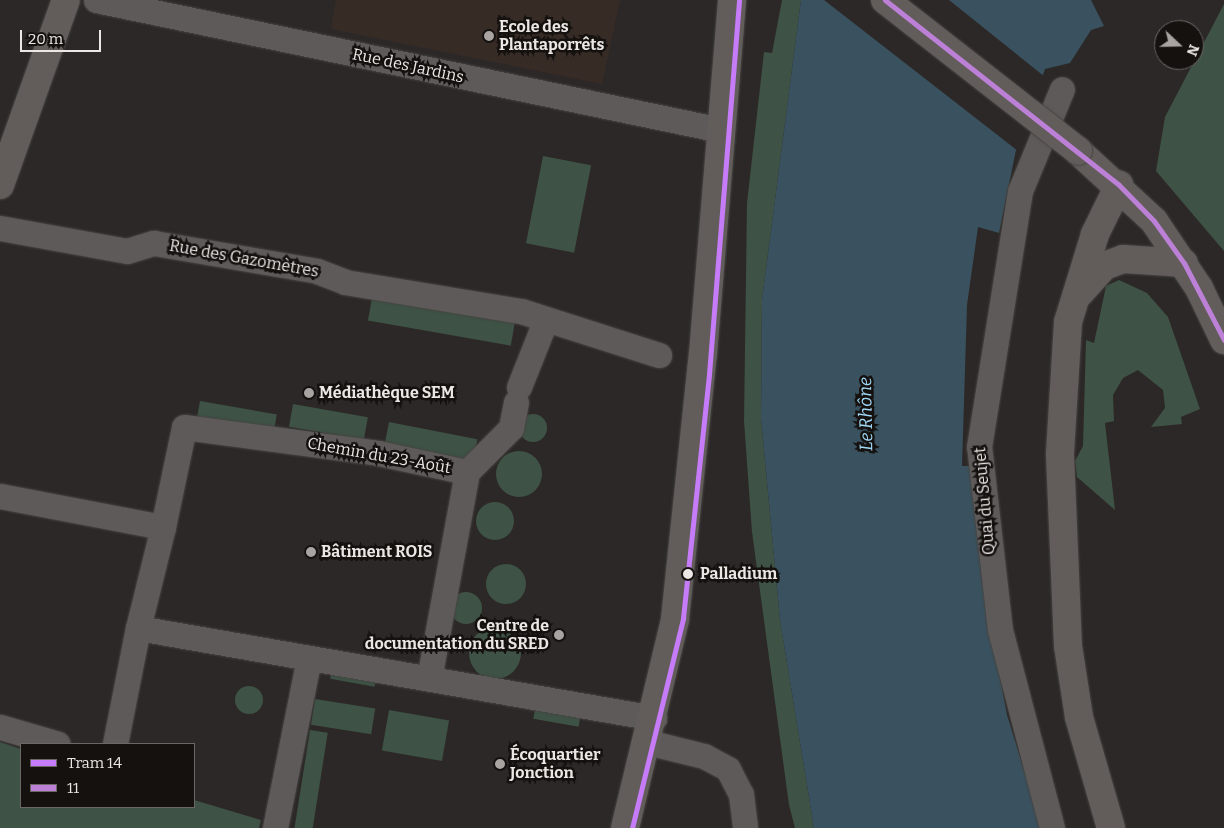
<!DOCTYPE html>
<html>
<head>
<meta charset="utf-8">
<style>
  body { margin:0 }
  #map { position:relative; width:1224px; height:828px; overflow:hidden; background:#2c2827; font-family:Bitter,serif }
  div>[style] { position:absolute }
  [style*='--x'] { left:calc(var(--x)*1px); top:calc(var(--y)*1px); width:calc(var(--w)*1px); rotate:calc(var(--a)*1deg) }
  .built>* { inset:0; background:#372b26 }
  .green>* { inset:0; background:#3e5245; transform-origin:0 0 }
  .round { border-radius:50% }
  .water>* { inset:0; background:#3a525f }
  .pier>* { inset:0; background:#2c2827 }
  .roads { filter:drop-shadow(0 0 1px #464442) drop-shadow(0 0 1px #464442) }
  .street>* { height:25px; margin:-12.5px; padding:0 12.5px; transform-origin:12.5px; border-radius:12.5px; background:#5e5a59 }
  .secondary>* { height:28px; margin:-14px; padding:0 14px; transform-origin:14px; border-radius:14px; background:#625d5b }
  .bridges { filter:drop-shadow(0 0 1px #464442) drop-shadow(0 0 1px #464442) }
  .secondary-bridge>* { height:28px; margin:-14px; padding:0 14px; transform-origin:14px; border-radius:14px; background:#625d5b }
  .bus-1>* { height:5px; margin:-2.5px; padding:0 2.5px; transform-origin:2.5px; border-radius:2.5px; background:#bc80d7 }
  .tram-1>* { height:5px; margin:-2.5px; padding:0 2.5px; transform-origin:2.5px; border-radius:2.5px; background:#c67bf9 }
  .dots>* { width:14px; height:14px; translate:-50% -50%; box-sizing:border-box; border:2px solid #14110f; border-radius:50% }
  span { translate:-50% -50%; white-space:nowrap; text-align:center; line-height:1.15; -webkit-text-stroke:5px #14110f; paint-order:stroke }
  .poi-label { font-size:16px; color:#ece7e5; font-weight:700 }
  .left { translate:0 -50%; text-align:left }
  .right { translate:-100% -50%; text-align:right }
  .street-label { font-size:16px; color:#ece7e5 }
  .stop-label { font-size:16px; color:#ece7e5; font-weight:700 }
  .water-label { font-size:18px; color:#a1d8f7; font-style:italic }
  .legend { position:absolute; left:20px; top:743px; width:175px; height:65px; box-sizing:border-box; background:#14110f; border:1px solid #6a6765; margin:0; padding:6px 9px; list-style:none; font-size:15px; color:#ece7e5 }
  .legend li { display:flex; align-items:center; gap:10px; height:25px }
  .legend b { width:25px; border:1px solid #6a6765 }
  .north { position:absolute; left:1154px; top:20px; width:50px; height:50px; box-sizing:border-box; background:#14110f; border:1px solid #6a6765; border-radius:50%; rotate:111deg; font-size:14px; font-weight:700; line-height:20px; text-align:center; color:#ece7e5 }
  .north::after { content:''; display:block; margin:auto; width:18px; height:22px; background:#a9a4a2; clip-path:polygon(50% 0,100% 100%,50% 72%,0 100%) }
  .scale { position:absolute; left:20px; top:30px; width:81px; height:22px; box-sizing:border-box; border:2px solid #ece7e5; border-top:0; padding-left:6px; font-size:15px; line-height:18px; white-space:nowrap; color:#ece7e5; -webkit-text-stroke:4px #14110f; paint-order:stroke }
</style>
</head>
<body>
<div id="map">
  <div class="built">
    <div style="clip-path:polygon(336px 0,620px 0,602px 84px,331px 29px)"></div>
  </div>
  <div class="green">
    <div style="clip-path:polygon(782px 0,801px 0,762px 300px,761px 418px,780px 620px,814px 828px,795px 828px,789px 805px,752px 532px,744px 421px,747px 203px,764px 52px,772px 53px)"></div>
    <div style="clip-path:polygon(1224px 4px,1224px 251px,1156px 171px,1165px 117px)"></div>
    <div style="left:543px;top:156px;width:49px;height:89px;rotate:11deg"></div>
    <div style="clip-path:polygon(1119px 280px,1147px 293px,1168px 317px,1200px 409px,1181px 417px,1182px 424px,1151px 427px,1165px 408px,1163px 390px,1138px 370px,1123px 378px,1113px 395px,1114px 421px,1105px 423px,1115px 510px,1077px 477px,1075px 461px,1083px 446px,1086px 340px,1094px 343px,1106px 286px)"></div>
    <div style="left:373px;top:292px;width:145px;height:29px;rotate:10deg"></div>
    <div style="left:200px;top:401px;width:78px;height:23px;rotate:10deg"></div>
    <div style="left:293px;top:404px;width:76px;height:23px;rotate:10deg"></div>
    <div class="round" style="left:519px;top:414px;width:28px;height:28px"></div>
    <div style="left:389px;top:422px;width:90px;height:26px;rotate:11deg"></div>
    <div class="round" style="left:496px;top:451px;width:46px;height:46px"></div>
    <div class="round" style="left:476px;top:502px;width:38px;height:38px"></div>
    <div class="round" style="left:486px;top:564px;width:40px;height:40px"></div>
    <div class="round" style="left:450px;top:592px;width:32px;height:32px"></div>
    <div class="round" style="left:469px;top:627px;width:52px;height:52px"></div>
    <div style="left:332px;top:669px;width:45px;height:10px;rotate:10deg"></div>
    <div class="round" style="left:235px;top:686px;width:28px;height:28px"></div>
    <div style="left:315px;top:699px;width:61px;height:26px;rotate:9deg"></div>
    <div style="left:535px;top:709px;width:46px;height:10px;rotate:10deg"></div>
    <div style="left:389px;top:710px;width:61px;height:41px;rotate:10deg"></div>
    <div style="left:310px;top:730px;width:18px;height:100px;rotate:9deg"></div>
    <div style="clip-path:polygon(0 742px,21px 749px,21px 807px,194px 807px,194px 800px,261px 820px,259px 828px,0 828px)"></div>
  </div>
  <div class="water">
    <div style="clip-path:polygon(801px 0,1091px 0,1104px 26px,1091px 30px,1070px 63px,1045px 69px,1016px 150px,999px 233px,978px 227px,967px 305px,962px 466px,970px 466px,982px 582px,1007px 715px,1042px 828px,814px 828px,780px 620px,761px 418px,762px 300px)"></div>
  </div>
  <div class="pier">
    <div style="clip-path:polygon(824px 0,949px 0,1045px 77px,1018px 151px)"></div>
  </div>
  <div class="roads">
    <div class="street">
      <div style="--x:96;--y:0;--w:638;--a:11.75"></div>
      <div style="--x:0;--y:228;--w:129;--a:10.3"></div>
      <div style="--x:127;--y:251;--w:28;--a:-17"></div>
      <div style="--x:154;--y:243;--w:165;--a:9.7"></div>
      <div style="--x:317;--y:271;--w:30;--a:21"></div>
      <div style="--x:345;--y:282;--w:178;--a:9.4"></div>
      <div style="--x:521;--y:311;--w:145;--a:17.7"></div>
      <div style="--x:519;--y:387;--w:73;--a:-68.3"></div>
      <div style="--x:467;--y:472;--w:62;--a:-45"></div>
      <div style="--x:511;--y:428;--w:26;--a:-79"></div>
      <div style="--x:0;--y:496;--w:166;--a:10.8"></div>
      <div style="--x:163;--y:527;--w:104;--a:103.9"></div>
      <div style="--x:138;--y:628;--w:524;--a:9.89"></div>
      <div style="--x:163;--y:527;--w:102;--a:-78.1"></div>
      <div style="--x:184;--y:427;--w:196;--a:7.6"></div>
      <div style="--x:378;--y:453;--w:91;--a:12.1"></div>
      <div style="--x:467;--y:472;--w:210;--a:100.4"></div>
      <div style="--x:0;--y:727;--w:60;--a:16.3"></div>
      <div style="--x:647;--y:742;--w:59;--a:13.8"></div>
      <div style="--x:704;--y:756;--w:27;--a:28"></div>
      <div style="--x:728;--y:769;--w:28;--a:63"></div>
      <div style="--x:741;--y:794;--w:34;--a:83"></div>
      <div style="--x:115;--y:744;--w:118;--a:-78.8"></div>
      <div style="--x:275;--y:828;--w:173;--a:-78.7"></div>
      <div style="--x:1052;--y:828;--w:205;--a:-104.7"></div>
      <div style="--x:1000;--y:630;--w:184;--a:-96.5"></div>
      <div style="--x:979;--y:447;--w:259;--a:-80.9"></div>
      <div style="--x:1020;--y:191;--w:110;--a:-67.6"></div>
    </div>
    <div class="secondary">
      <div style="--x:1078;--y:151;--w:103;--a:42.6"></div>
      <div style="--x:1154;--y:221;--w:81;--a:56.1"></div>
      <div style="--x:1199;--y:288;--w:58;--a:64.3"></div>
      <div style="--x:0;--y:185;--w:196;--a:-70.4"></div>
      <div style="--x:1080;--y:293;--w:36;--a:-48"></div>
      <div style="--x:1104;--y:266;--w:20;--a:-20"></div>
      <div style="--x:1123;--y:259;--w:61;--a:3.8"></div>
      <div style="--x:625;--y:828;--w:215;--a:-76.5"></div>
      <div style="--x:675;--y:619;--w:266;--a:-84"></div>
      <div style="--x:703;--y:354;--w:355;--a:-85.3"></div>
      <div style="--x:1111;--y:828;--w:116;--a:-106.1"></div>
      <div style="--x:1079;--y:717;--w:72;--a:-98.8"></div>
      <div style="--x:1068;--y:646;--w:193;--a:-92.4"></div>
      <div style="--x:1060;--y:453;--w:131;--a:-86.5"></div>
      <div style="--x:1068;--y:322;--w:92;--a:-72.9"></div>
      <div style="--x:1095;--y:234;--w:55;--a:-63.9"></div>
    </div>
  </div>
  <div class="bridges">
    <div class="secondary-bridge">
      <div style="--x:885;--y:0;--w:245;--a:38"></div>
    </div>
  </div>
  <div class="bus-1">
    <div style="--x:885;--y:0;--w:298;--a:38.3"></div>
    <div style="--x:1119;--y:185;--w:50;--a:45.8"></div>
    <div style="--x:1154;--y:221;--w:52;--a:54.5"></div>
    <div style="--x:1184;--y:263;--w:87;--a:62.5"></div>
  </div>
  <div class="tram-1">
    <div style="--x:632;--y:828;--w:216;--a:-76.3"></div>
    <div style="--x:683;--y:618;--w:245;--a:-83.9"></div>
    <div style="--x:709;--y:374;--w:375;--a:-85.4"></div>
  </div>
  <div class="dots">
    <div style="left:489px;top:36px;background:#a9a4a2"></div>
    <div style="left:309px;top:393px;background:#a9a4a2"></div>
    <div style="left:311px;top:552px;background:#a9a4a2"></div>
    <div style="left:688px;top:574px;background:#ece7e5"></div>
    <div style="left:559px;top:635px;background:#a9a4a2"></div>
    <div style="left:500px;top:764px;background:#a9a4a2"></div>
  </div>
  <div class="poi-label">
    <span class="left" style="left:499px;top:36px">Ecole des<br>Plantaporrêts</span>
    <span class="left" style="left:319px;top:393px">Médiathèque SEM</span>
    <span class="left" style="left:321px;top:552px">Bâtiment ROIS</span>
    <span class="right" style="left:549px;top:635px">Centre de<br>documentation du SRED</span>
    <span class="left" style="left:510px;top:764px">Écoquartier<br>Jonction</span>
  </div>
  <div class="street-label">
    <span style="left:408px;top:66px;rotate:12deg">Rue des Jardins</span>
    <span style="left:244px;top:259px;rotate:10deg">Rue des Gazomètres</span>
    <span style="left:379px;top:456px;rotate:10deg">Chemin du 23-Août</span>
    <span style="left:985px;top:501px;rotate:-95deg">Quai du Seujet</span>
  </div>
  <div class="stop-label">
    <span class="left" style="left:700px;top:574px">Palladium</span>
  </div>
  <div class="water-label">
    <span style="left:866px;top:414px;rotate:-91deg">Le Rhône</span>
  </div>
  <ul class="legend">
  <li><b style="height:6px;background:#c67bf9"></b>Tram 14</li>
  <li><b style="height:6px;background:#bc80d7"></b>11</li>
  </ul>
  <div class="north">N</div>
  <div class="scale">20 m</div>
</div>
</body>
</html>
